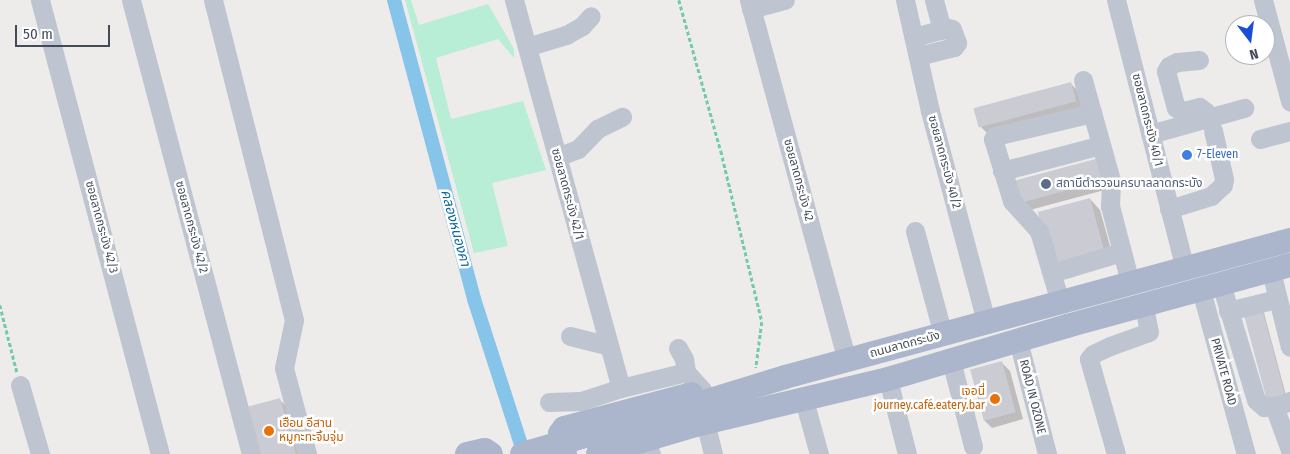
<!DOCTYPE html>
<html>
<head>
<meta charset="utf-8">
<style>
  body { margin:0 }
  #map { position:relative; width:1290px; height:454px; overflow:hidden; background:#eeeceb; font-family:"Fira Sans Condensed","Noto Sans Thai",sans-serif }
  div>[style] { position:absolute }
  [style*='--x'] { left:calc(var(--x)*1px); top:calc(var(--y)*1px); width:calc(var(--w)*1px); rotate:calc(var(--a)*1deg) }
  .green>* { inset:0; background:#b8edd6 }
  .shadow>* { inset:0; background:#0003 }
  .canal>* { height:14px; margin:-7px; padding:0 7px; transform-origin:7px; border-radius:7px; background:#86c4e9 }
  .building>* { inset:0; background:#cbccd3; transform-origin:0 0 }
  .path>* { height:2.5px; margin-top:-1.25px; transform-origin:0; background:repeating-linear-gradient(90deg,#72caad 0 4px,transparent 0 6.5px) }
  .minor>* { height:19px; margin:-9.5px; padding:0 9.5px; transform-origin:9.5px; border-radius:9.5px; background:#bec5d1 }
  .major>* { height:24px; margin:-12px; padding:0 12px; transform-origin:12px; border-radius:12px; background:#abb5cb }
  .major-bridge>* { height:24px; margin:-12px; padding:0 12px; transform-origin:12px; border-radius:12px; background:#abb5cb }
  .dots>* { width:14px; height:14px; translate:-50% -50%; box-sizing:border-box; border:2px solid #fff; border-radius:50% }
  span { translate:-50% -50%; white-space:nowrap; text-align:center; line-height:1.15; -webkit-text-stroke:5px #fff; paint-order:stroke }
  .street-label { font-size:12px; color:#444b58 }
  .shop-label { font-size:12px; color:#366cbe }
  .left { translate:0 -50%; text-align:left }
  .service-label { font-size:12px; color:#4e5e75 }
  .food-label { font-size:12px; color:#c56008 }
  .right { translate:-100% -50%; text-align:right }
  .water-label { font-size:14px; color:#0e69a1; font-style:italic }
  .north { position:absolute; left:1225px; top:15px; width:50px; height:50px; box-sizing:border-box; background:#fff; border:1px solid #b4b7bc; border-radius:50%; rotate:165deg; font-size:14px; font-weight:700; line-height:20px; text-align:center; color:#444b58 }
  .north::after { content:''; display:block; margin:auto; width:18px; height:22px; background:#1b4ed8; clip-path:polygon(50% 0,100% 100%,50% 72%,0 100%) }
  .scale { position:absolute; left:15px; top:25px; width:95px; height:22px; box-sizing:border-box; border:2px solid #444b58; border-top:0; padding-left:6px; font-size:15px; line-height:18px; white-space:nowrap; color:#444b58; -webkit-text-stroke:4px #fff; paint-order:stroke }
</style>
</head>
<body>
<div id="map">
  <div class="green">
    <div style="clip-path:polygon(405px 0,411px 0,419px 25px,488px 4px,514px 49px,514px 58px,498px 39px,436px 58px,451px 119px,523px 101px,546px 170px,492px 183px,508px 246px,474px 253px)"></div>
  </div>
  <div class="shadow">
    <div style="clip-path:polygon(1070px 83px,1078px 91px,1083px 109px,988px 134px,980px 126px)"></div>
    <div style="clip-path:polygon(1099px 160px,1112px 188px,1026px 211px,1018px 204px)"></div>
    <div style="clip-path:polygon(1090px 199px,1100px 210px,1115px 264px,1064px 278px)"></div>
    <div style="clip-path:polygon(1262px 311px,1264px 313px,1287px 399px,1268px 402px)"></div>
    <div style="clip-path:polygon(1002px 363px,1010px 371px,1023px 419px,992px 428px,984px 420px)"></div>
    <div style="clip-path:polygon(280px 400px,290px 410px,302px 454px,256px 454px)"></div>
  </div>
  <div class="canal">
    <div style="--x:394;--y:0;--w:310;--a:75"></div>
    <div style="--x:474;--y:299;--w:163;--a:72.1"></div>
  </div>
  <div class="building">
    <div style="left:1071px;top:82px;width:20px;height:101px;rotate:75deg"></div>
    <div style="left:1099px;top:158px;width:23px;height:91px;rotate:75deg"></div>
    <div style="left:1090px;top:198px;width:58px;height:54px;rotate:75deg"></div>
    <div style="left:1262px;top:309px;width:91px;height:19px;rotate:75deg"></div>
    <div style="left:1002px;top:361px;width:53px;height:33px;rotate:75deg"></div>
    <div style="clip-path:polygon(280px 398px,296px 454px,255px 454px,243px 408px)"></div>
  </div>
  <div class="path">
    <div style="--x:679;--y:0;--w:157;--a:74.5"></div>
    <div style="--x:721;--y:151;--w:176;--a:76.5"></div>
    <div style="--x:762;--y:322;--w:46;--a:97.4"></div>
    <div style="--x:0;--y:305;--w:69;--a:75.8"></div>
  </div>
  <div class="minor">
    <div style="--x:40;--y:0;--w:470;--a:75.2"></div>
    <div style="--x:131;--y:0;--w:470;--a:75.2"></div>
    <div style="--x:213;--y:0;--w:330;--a:75.8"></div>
    <div style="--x:294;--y:320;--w:49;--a:101.8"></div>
    <div style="--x:284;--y:368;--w:89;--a:75"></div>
    <div style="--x:514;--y:0;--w:402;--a:74.6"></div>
    <div style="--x:749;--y:0;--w:373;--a:74.8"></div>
    <div style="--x:905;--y:0;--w:114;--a:77.3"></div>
    <div style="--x:930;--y:111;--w:218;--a:75.1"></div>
    <div style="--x:934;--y:0;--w:31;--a:75"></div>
    <div style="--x:1116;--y:0;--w:278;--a:75.6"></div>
    <div style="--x:1263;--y:0;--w:105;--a:75"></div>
    <div style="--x:751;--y:9;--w:35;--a:-15"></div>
    <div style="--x:914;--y:37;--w:35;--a:-15"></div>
    <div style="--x:948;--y:28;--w:4;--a:14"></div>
    <div style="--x:952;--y:29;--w:15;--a:70"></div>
    <div style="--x:957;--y:43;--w:5;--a:127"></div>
    <div style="--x:954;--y:47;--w:36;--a:166"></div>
    <div style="--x:527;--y:47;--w:41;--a:-17.1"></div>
    <div style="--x:566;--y:35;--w:18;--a:-29"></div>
    <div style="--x:582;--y:26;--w:13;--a:-48"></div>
    <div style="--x:1199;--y:60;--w:22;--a:175"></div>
    <div style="--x:1177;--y:62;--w:9;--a:153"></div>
    <div style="--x:1169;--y:66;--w:6;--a:121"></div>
    <div style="--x:1166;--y:71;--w:38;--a:75"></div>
    <div style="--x:1176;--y:108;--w:9;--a:21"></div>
    <div style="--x:1184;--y:111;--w:16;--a:-15"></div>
    <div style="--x:1199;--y:107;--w:7;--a:34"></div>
    <div style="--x:1205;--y:111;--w:8;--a:67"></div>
    <div style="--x:1083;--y:80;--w:104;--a:74.4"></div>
    <div style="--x:1111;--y:180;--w:26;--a:92"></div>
    <div style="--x:1110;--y:206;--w:79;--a:75.3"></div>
    <div style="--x:1150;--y:134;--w:98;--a:-15.5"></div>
    <div style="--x:1260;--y:139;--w:31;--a:-15"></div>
    <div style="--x:557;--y:157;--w:22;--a:-21"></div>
    <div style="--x:578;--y:149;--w:28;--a:-46"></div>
    <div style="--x:597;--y:129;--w:28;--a:-26"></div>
    <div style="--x:1002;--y:171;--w:102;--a:-14.7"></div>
    <div style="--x:1169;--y:209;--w:44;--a:-17.2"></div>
    <div style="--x:1211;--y:196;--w:16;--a:-43"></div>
    <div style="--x:1223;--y:185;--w:6;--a:-81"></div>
    <div style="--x:1224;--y:179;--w:50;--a:-102.7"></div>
    <div style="--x:915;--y:231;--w:108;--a:74.9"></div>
    <div style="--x:1271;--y:271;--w:78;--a:76"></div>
    <div style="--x:1052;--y:273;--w:72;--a:-16.9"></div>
    <div style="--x:1221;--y:284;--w:121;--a:73.2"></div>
    <div style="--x:1256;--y:400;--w:11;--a:41"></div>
    <div style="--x:1264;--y:407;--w:16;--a:-7"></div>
    <div style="--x:1280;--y:405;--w:11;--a:-22"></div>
    <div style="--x:1201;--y:290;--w:170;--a:74.7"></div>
    <div style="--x:1060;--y:302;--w:74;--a:-106.5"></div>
    <div style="--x:1039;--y:231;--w:40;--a:-132"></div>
    <div style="--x:1012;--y:201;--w:65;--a:-107"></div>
    <div style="--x:993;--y:139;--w:4;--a:-56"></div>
    <div style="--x:995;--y:136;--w:100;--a:-13.3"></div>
    <div style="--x:1228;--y:311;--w:50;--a:-13.8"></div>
    <div style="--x:570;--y:336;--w:38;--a:14"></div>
    <div style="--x:1018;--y:340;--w:118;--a:75.7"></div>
    <div style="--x:678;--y:348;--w:13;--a:61"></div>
    <div style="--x:684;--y:359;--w:13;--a:81"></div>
    <div style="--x:951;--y:360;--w:89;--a:75.7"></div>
    <div style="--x:888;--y:379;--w:77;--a:75.8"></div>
    <div style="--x:20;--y:385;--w:72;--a:73.8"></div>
    <div style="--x:804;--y:400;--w:56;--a:74.5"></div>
    <div style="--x:549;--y:402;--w:32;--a:-2"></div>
    <div style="--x:581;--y:401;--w:42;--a:-18"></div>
    <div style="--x:621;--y:388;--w:67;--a:-13.8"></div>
    <div style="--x:686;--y:372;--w:25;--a:48"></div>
    <div style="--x:1274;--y:406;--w:47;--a:70"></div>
    <div style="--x:708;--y:434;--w:21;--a:76"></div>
    <div style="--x:650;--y:452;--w:2;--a:63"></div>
    <div style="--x:1116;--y:454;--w:99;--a:-105.9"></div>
    <div style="--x:1089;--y:359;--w:6;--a:-51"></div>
    <div style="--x:1093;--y:354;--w:19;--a:-25"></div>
    <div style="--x:1110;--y:346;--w:41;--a:-19.7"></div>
    <div style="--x:1149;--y:332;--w:26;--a:-101"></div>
  </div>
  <div class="major">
    <div style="--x:691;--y:406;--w:98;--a:-17.1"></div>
    <div style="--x:785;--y:377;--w:523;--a:-15.18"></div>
    <div style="--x:467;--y:454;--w:18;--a:-13"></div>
    <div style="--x:485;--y:450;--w:7;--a:34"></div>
    <div style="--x:565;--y:454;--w:21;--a:-104"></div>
    <div style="--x:560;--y:434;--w:7;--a:-56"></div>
    <div style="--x:564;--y:428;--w:132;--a:-14.9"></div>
    <div style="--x:598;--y:454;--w:101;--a:-16.6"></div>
    <div style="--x:695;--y:425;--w:198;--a:-13.4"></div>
    <div style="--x:888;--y:379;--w:187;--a:-16.5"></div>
    <div style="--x:1067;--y:326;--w:231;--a:-15.3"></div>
  </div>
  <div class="major-bridge">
    <div style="--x:522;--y:454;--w:176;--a:-15.9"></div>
  </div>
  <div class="dots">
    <div style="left:1187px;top:155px;background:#3f7fe0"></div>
    <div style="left:1046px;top:184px;background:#5c6f8a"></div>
    <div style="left:995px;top:399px;background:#e8710a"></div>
    <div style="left:269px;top:431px;background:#e8710a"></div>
  </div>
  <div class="street-label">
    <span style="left:1147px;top:120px;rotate:76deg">ซอยลาดกระบัง 40/1</span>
    <span style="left:944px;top:162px;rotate:75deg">ซอยลาดกระบัง 40/2</span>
    <span style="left:798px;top:180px;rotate:75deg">ซอยลาดกระบัง 42</span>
    <span style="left:567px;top:194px;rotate:75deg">ซอยลาดกระบัง 42/1</span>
    <span style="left:101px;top:227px;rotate:75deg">ซอยลาดกระบัง 42/3</span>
    <span style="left:191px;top:227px;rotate:75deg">ซอยลาดกระบัง 42/2</span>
    <span style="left:905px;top:345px;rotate:-15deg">ถนนลาดกระบัง</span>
    <span style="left:1223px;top:372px;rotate:75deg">PRIVATE ROAD</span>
    <span style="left:1032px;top:397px;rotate:76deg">ROAD IN OZONE</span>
  </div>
  <div class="shop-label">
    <span class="left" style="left:1197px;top:155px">7-Eleven</span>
  </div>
  <div class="service-label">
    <span class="left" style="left:1056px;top:184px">สถานีตำรวจนครบาลลาดกระบัง</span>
  </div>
  <div class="food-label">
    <span class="right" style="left:985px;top:399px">เจอนี่<br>journey.café.eatery.bar</span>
    <span class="left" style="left:279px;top:431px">เฮือน อีสาน<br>หมูกะทะจิ้มจุ่ม</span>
  </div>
  <div class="water-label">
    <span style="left:455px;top:228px;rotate:75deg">คลองหนองคา</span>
  </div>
  <div class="north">N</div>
  <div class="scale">50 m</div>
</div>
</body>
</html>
